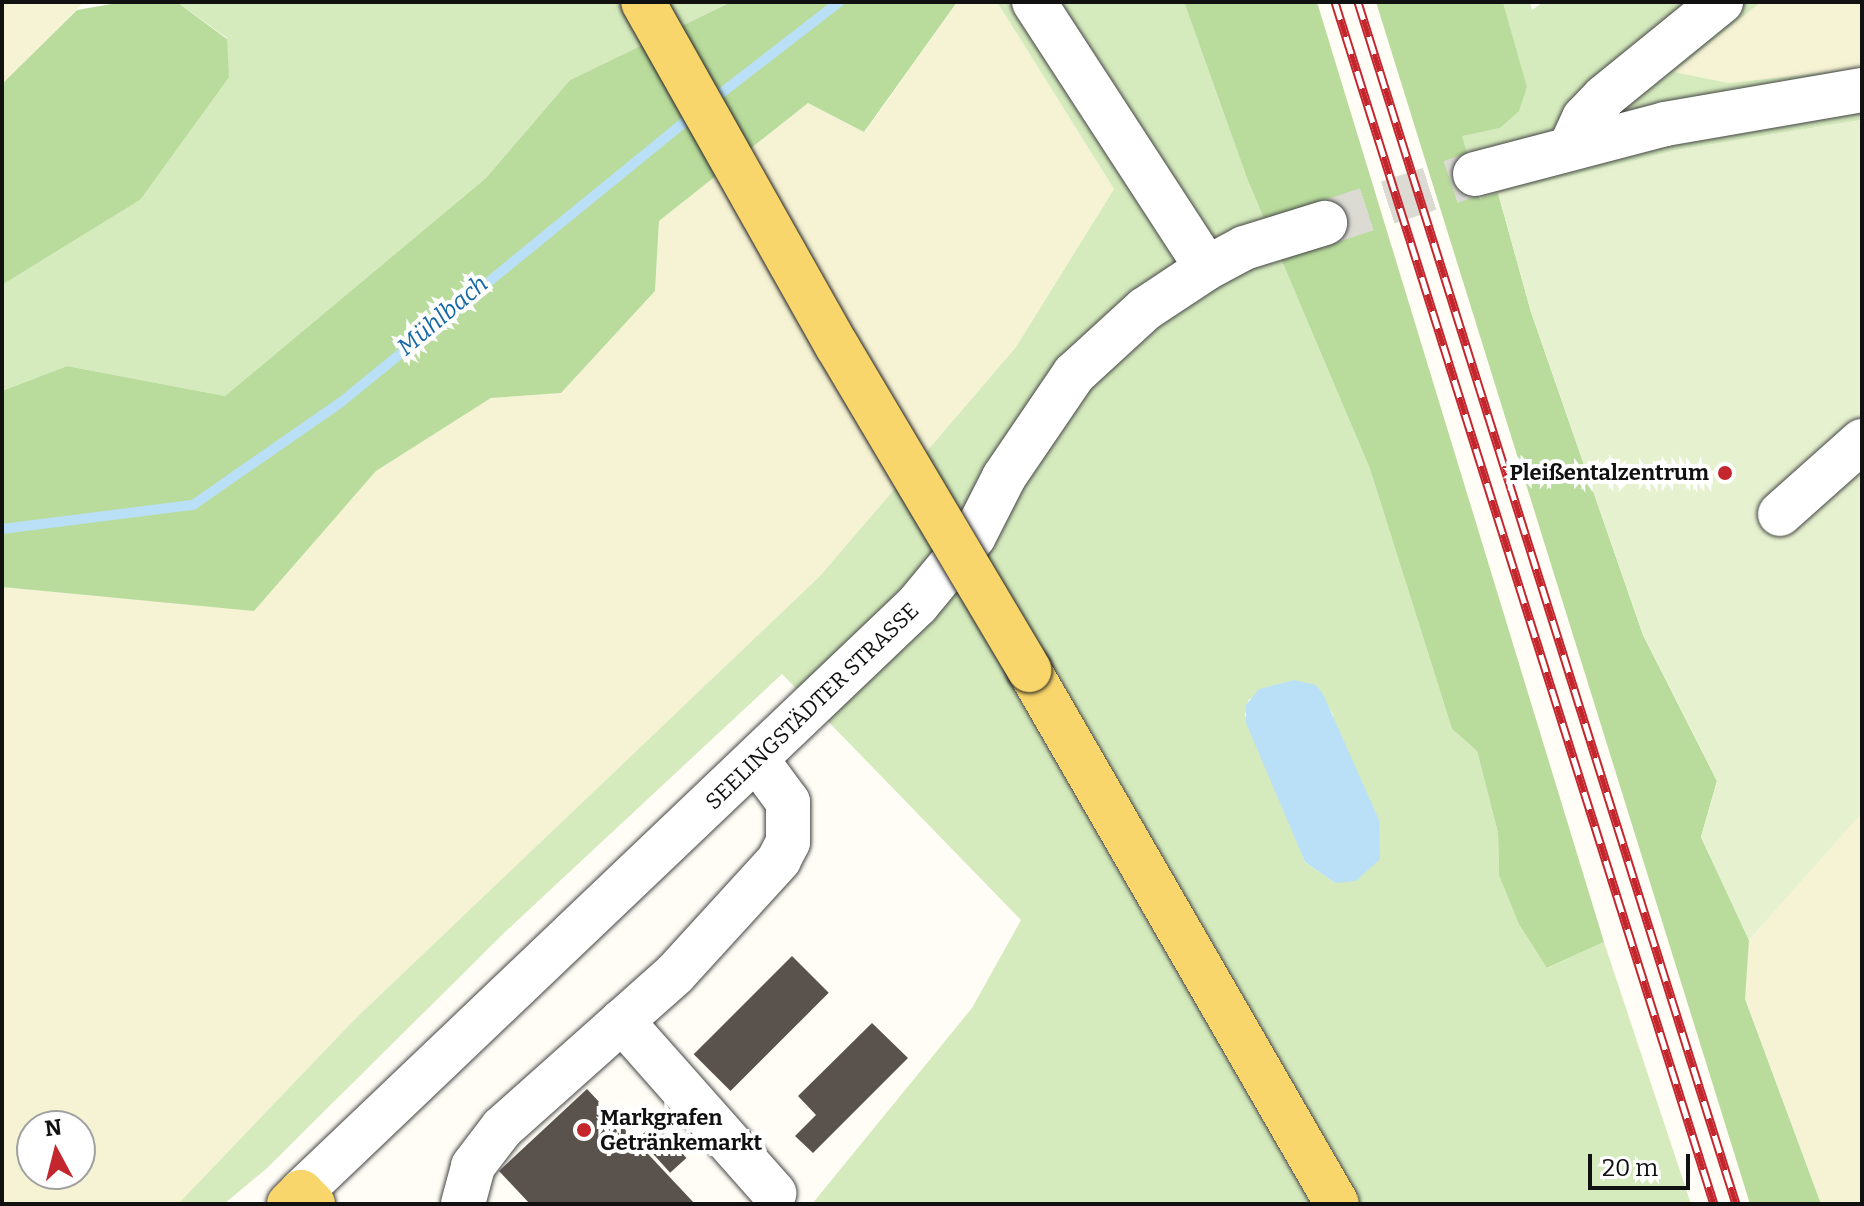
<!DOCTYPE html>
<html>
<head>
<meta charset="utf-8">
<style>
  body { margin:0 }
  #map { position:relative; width:1864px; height:1206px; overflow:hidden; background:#fffdf5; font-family:Bitter,serif }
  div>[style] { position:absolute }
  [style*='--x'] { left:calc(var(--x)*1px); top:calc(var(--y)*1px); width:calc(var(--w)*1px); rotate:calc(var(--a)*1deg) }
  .farmland>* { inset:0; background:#f6f3d4 }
  .green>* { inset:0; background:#d5ebbd }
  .forest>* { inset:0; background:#b9dc9c }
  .pitch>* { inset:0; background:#e6f2cf }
  .water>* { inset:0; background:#b9e0f7 }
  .stream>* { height:10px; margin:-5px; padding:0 5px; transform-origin:5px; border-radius:5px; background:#b9e0f7 }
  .building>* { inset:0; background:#5a524d; transform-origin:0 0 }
  .minor-tunnel>* { height:44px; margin-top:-22px; transform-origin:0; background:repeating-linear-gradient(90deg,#dbdad3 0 44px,transparent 0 66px) }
  .roads { filter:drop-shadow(0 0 2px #444) drop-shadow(0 0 2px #444) }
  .minor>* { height:44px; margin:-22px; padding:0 22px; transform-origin:22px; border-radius:22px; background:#fff }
  .major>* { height:44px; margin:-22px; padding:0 22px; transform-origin:22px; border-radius:22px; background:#f9d66b }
  .rail>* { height:9px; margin-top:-4.5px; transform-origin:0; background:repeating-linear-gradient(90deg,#fff 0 18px,#c4262e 0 36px); box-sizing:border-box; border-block:2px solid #c4262e }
  .bridges { filter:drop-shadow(0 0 2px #222) drop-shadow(0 0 2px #222) }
  .major-bridge>* { height:44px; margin:-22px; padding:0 22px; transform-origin:22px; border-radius:22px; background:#f9d66b }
  .dots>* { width:22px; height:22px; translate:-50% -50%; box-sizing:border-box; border:4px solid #fff; border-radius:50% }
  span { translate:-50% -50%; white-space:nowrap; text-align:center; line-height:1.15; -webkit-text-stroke:8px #fff; paint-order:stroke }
  .poi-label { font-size:22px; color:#111; font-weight:700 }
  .right { translate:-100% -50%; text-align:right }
  .left { translate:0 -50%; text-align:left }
  .street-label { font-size:22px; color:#111 }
  .water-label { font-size:24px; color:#1768a6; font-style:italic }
  .frame { position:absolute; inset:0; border:4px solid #111; pointer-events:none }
  .north { position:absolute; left:16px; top:1110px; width:80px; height:80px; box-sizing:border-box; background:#fff; border:2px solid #a0a0a0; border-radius:50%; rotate:353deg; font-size:22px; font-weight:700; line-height:32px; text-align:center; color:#111 }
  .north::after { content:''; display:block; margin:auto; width:28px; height:36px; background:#c4262e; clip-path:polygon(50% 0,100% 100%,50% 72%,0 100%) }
  .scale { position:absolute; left:1588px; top:1154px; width:102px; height:36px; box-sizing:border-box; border:4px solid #111; border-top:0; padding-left:10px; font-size:24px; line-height:28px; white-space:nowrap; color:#111; -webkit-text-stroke:6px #fff; paint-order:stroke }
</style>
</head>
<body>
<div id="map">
  <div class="farmland">
    <div style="clip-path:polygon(2px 2px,84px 2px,2px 84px)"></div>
    <div style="clip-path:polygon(evenodd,957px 2px,997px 2px,1114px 189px,1016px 347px,820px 576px,354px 1020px,178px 1204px,2px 1204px,2px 587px,254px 610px,376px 471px,491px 398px,561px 393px,655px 291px,659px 221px,808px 103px,865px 132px,957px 2px,32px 1126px,80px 1126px,80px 1174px,32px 1174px,32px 1126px)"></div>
    <div style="clip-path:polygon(1761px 2px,1862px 2px,1862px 68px,1729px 83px,1673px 72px)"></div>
    <div style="clip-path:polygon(1862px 813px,1862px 1204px,1821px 1204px,1745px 999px,1744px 964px,1749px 940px)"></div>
  </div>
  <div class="green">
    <div style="clip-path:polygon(177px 2px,731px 2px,570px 80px,486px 178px,225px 396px,67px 366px,2px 391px,2px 285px,140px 200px,227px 38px)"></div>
    <div style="clip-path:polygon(evenodd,997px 2px,1184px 2px,1248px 181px,1370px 469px,1452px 729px,1477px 751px,1498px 833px,1499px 875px,1548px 968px,1604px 942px,1691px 1204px,812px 1204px,972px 1008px,1021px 920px,782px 674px,505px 932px,266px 1169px,224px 1204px,178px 1204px,354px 1020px,820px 576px,1016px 347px,1114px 189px,997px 2px,1316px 685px,1333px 715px,1335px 883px,1305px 862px,1245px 715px,1249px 699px,1316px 685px)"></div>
    <div style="clip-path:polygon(1503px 2px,1530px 2px,1532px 10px,1543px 2px,1761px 2px,1674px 72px,1729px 83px,1862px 68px,1862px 120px,1677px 150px,1481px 199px,1461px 135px,1500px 128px,1527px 88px)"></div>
  </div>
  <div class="forest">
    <div style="clip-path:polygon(123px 2px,177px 2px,227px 39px,229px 77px,140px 200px,2px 285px,2px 84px,77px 10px)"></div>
    <div style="clip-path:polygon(731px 2px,957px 2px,864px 132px,808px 103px,659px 221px,655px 291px,561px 393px,491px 398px,376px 471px,254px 611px,2px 587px,2px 391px,67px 366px,225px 396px,486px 178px,570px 80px)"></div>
    <div style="clip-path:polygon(1184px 2px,1317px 2px,1604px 942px,1547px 968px,1519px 924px,1499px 875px,1498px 833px,1477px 751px,1452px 729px,1370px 469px,1248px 181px)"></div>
    <div style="clip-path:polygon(1376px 2px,1503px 2px,1527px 87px,1519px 111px,1500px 128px,1462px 136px,1480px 199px,1498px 193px,1531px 312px,1643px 635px,1717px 781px,1701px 837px,1749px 940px,1745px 999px,1821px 1204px,1750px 1204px)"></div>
  </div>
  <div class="pitch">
    <div style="clip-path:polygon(1862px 120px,1862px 813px,1749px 940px,1701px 837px,1717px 781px,1643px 635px,1531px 312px,1498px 193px,1677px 150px)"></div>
  </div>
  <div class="water">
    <div style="clip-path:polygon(1294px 680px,1316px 685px,1323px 694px,1379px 820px,1380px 859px,1356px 881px,1335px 883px,1305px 862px,1246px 723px,1246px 705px,1259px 689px)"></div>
  </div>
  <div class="stream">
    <div style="--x:711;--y:101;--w:162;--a:-37.7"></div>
    <div style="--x:2;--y:529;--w:193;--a:-7.2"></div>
    <div style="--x:193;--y:505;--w:179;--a:-34.8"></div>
    <div style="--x:340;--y:403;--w:458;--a:-39.2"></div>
  </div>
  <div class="building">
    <div style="left:792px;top:956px;width:52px;height:139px;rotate:45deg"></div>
    <div style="clip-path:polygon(872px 1023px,908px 1058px,813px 1153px,795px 1136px,816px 1115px,798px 1096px)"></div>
    <div style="clip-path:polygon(587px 1089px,695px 1204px,530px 1204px,499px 1171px)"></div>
    <div style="left:655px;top:1123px;width:47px;height:22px;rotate:48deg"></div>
  </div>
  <div class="minor-tunnel">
    <div style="--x:1325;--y:223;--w:158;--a:-18.1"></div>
  </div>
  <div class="roads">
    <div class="minor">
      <div style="--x:1034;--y:2;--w:317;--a:57"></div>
      <div style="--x:1571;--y:146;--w:31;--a:-65"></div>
      <div style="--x:1584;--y:118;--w:29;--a:-46"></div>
      <div style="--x:1604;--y:97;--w:151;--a:-39.1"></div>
      <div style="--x:1475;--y:174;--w:196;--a:-14.7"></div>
      <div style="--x:1665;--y:124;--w:200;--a:-9.8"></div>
      <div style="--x:1780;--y:514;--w:110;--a:-41.7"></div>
      <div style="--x:757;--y:760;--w:52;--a:53.6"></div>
      <div style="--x:788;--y:802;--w:40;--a:90"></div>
      <div style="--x:788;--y:842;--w:20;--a:117"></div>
      <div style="--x:779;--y:860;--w:154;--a:132.4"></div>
      <div style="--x:675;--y:974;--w:71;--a:138.4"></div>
      <div style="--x:622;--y:1021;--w:230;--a:48.5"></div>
      <div style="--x:301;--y:1192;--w:851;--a:-43.62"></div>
      <div style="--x:917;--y:605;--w:89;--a:-50.4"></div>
      <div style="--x:974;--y:536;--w:66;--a:-63"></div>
      <div style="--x:1004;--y:477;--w:125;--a:-55.8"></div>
      <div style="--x:1074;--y:374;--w:96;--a:-42.5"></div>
      <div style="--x:1145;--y:309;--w:74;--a:-33.5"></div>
      <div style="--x:1207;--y:268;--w:42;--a:-28.4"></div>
      <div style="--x:1244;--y:248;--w:85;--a:-17.2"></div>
      <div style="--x:463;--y:1204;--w:39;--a:-75"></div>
      <div style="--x:473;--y:1166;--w:48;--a:-52.7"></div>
      <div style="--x:502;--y:1128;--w:161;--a:-41.7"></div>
    </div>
    <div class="major">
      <div style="--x:1029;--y:670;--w:616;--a:60.02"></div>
      <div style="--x:289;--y:1204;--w:17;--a:-45"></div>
      <div style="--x:301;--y:1192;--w:17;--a:45"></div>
    </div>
  </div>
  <div class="rail">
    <div style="--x:1335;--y:2;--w:1260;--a:72.5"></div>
    <div style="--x:1358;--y:2;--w:1260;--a:72.54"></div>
  </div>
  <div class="bridges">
    <div class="major-bridge">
      <div style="--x:643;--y:2;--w:395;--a:60.6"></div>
      <div style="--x:837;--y:346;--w:377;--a:59.3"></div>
    </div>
  </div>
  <div class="dots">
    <div style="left:1725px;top:473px;background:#c4262e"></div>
    <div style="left:584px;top:1130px;background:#c4262e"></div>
  </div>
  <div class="poi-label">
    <span class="right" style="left:1709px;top:473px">Pleißentalzentrum</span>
    <span class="left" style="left:600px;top:1130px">Markgrafen<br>Getränkemarkt</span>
  </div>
  <div class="street-label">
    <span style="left:812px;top:706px;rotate:-44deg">SEELINGSTÄDTER STRASSE</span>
  </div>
  <div class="water-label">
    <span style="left:443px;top:316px;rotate:-40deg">Mühlbach</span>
  </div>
  <div class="frame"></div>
  <div class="north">N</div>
  <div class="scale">20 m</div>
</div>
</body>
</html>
